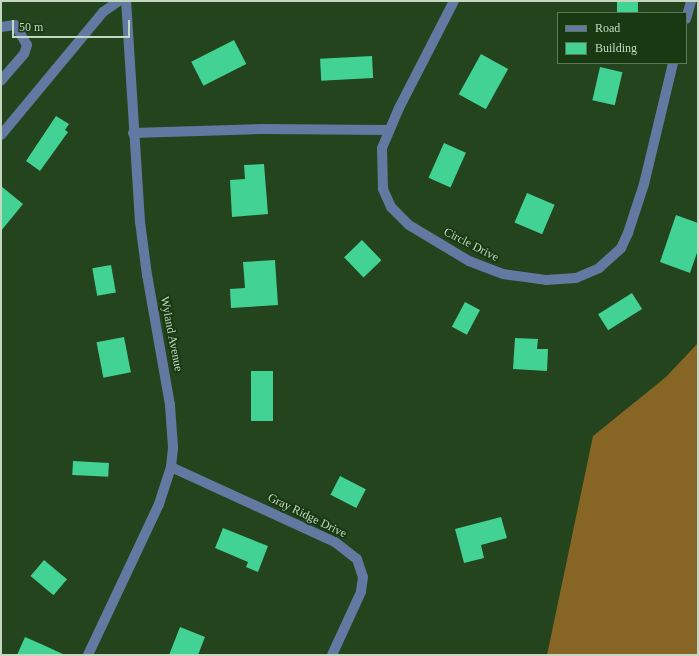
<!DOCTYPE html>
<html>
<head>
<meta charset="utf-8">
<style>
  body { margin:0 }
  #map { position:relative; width:699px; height:656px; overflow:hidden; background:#23441d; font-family:Georgia,serif }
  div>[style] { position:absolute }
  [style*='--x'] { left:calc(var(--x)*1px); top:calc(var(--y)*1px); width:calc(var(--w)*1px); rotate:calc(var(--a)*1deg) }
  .forest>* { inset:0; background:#866525 }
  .building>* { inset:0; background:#42d294; transform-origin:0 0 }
  .minor>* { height:10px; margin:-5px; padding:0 5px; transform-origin:5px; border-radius:5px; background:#6279a1 }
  span { translate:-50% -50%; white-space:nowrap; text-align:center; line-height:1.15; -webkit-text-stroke:4px #193913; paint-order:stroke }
  .street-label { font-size:12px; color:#c4d8c1 }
  .frame { position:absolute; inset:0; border:2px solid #c4d8c1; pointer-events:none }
  .legend { position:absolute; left:557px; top:12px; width:130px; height:52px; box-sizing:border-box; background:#193913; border:1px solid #5d7959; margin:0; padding:5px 7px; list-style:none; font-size:12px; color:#c4d8c1 }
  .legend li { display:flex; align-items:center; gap:8px; height:20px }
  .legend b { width:20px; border:1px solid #5d7959 }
  .scale { position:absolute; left:12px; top:20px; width:118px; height:18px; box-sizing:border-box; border:2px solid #c4d8c1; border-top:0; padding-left:5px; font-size:12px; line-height:14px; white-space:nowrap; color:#c4d8c1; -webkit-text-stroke:3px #193913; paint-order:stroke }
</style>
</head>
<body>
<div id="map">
  <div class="forest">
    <div style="clip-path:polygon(698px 343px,698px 655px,547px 655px,593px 436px,666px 377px)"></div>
  </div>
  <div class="building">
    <div style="left:617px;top:1px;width:21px;height:12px"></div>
    <div style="left:234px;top:40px;width:27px;height:48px;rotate:63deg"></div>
    <div style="left:481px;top:54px;width:31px;height:46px;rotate:29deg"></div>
    <div style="left:372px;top:56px;width:22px;height:52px;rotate:87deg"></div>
    <div style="left:600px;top:67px;width:23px;height:34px;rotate:13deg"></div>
    <div style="clip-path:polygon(56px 116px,69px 124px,65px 130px,68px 132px,40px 171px,26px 161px)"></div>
    <div style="left:444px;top:143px;width:24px;height:38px;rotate:24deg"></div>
    <div style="clip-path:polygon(264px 164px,268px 214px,232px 217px,230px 180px,245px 179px,244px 165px)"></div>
    <div style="clip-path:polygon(1px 186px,23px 204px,1px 231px)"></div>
    <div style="left:527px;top:193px;width:30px;height:32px;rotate:23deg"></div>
    <div style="clip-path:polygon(676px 215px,698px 223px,698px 250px,690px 273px,660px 262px)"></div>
    <div style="left:362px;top:240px;width:28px;height:25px;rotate:46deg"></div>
    <div style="clip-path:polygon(275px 260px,278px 305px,231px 308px,230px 289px,245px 288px,243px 262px)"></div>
    <div style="left:111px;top:265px;width:28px;height:19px;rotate:80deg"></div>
    <div style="left:632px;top:293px;width:19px;height:40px;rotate:58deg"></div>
    <div style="left:465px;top:302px;width:17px;height:28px;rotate:28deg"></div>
    <div style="left:124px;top:337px;width:36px;height:28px;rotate:79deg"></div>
    <div style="clip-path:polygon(515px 338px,538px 339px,537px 349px,548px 349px,547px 371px,513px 369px)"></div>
    <div style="left:251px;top:371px;width:22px;height:50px"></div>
    <div style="left:73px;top:461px;width:36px;height:14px;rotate:3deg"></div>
    <div style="left:340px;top:476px;width:29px;height:21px;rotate:27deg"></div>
    <div style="clip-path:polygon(501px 517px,507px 538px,481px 545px,484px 558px,464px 563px,455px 529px)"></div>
    <div style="clip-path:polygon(223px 528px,268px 546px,258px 572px,246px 567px,248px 562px,215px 548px)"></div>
    <div style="left:44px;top:560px;width:30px;height:21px;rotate:40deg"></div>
    <div style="clip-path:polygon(180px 627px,205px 637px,198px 655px,169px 655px)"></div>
    <div style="clip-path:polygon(25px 637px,41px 644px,65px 655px,17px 655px)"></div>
  </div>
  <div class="minor">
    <div style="--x:454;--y:1;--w:120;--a:117.2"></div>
    <div style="--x:399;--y:108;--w:43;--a:113"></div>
    <div style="--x:382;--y:148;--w:41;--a:88.6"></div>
    <div style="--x:383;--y:189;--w:20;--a:66"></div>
    <div style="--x:391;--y:207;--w:25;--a:45"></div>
    <div style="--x:409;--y:225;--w:70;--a:31"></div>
    <div style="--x:469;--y:261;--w:36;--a:21"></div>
    <div style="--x:503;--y:274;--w:43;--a:7.9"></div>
    <div style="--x:546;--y:280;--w:30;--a:-4"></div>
    <div style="--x:576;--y:278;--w:25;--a:-23"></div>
    <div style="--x:599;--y:268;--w:30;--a:-42"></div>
    <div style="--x:621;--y:248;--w:17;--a:-65"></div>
    <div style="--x:628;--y:233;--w:52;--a:-71.9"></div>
    <div style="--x:644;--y:184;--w:124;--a:-76.5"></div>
    <div style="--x:686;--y:19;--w:19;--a:-74"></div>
    <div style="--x:1;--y:27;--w:14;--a:-8"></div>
    <div style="--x:15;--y:25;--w:23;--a:59"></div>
    <div style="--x:27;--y:45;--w:9;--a:108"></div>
    <div style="--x:24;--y:54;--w:35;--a:131"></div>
    <div style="--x:133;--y:133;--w:127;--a:-1.8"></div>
    <div style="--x:260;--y:129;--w:129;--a:0.4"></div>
    <div style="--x:1;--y:135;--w:160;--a:-50.3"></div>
    <div style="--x:103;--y:12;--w:19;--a:-35"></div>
    <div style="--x:171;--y:467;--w:180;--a:24.6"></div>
    <div style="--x:335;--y:542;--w:28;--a:38"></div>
    <div style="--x:357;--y:559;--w:19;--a:72"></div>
    <div style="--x:363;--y:577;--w:15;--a:98"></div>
    <div style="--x:361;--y:592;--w:69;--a:114.7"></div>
    <div style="--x:88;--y:655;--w:167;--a:-64.8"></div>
    <div style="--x:159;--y:504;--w:39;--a:-72"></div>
    <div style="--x:171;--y:467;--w:20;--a:-84"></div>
    <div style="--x:173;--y:447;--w:42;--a:-94.1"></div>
    <div style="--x:170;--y:405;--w:132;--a:-100"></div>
    <div style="--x:147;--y:275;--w:53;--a:-97.5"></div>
    <div style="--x:140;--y:222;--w:221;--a:-93.6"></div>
  </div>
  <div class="street-label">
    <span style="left:471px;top:245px;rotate:27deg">Circle Drive</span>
    <span style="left:171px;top:334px;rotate:79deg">Wyland Avenue</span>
    <span style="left:307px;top:516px;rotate:26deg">Gray Ridge Drive</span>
  </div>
  <div class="frame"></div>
  <ul class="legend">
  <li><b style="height:5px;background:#6279a1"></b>Road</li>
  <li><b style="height:11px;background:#42d294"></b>Building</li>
  </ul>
  <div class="scale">50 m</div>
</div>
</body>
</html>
